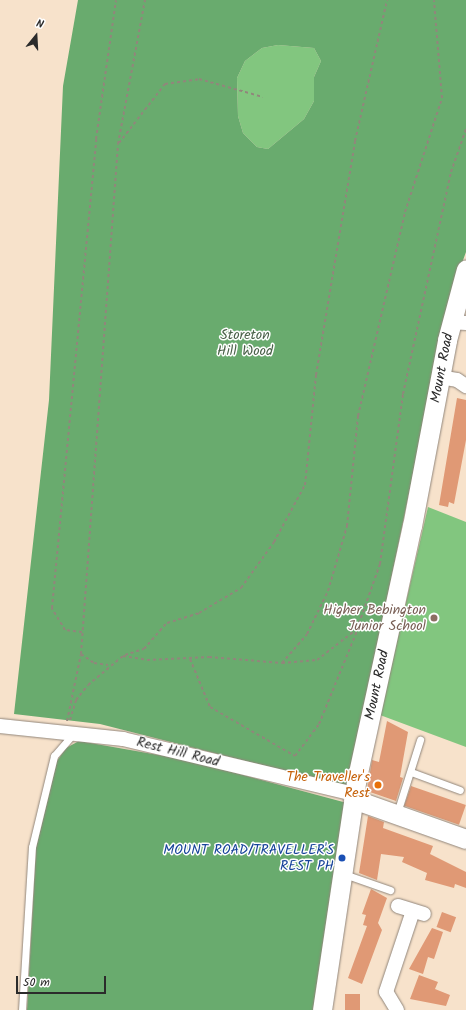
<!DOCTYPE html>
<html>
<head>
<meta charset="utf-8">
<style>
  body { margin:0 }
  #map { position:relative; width:466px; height:1010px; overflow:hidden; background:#f7e2cb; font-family:Kalam,sans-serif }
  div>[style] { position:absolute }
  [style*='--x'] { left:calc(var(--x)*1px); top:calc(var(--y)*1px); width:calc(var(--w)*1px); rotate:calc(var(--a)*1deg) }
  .green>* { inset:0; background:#82c67f }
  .forest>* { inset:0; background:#69ab6e }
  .building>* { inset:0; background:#e09975; transform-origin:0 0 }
  .path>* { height:2px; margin-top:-1px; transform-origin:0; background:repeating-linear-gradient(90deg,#91867b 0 3px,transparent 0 6px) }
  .roads { filter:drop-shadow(0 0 1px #91867b) drop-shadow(0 0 1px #91867b) }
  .service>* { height:7px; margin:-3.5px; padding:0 3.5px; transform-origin:3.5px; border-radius:3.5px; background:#fff }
  .minor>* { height:14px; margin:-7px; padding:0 7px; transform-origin:7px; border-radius:7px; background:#fff }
  .secondary>* { height:19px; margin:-9.5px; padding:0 9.5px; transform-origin:9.5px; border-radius:9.5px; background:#fff }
  .dots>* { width:11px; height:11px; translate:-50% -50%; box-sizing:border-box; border:2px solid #fff; border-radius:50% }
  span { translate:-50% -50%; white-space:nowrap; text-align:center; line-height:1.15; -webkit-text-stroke:3px #fff; paint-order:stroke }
  .park-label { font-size:14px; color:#496148 }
  .street-label { font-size:14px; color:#2b2b2b }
  .education-label { font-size:14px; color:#785e54 }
  .right { translate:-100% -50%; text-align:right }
  .food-label { font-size:14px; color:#c56008 }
  .transit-label { font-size:14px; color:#164399 }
  .north { position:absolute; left:16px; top:16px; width:40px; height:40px; -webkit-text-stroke:3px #fff; paint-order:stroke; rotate:18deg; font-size:11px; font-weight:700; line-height:16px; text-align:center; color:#2b2b2b }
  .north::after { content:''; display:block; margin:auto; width:14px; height:18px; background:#2b2b2b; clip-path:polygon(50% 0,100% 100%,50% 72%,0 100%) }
  .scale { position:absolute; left:16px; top:976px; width:90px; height:18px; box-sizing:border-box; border:2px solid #2b2b2b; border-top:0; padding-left:5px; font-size:12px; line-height:14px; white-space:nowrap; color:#2b2b2b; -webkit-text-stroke:3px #fff; paint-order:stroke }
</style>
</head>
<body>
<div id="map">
  <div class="green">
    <div style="clip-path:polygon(278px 45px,314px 48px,321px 61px,314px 77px,314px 101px,304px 119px,268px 149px,257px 147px,243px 133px,238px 116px,237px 78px,245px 61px,262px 48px)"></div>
    <div style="clip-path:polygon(428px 507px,466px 522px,466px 747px,380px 715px)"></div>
  </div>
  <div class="forest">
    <div style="clip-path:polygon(evenodd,78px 0,466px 0,466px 252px,450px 296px,348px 787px,100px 724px,14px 714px,49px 400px,63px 86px,78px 0,278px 45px,314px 48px,321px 61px,314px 77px,314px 101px,304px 119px,268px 149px,257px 147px,243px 133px,238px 116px,237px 78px,245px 61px,262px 48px,278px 45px)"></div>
    <div style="clip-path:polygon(79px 741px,187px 760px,347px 803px,314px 1010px,27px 1010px,36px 848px,57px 761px,66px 748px)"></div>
  </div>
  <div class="building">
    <div style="clip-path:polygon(457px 398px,466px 400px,466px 440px,454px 504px,449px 502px,448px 507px,439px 505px)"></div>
    <div style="clip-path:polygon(387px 721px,408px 732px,400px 777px,403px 778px,396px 801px,367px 791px,372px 760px,379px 762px)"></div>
    <div style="left:411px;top:786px;width:58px;height:21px;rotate:19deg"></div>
    <div style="clip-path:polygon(368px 816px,384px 822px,383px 828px,433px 846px,430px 854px,466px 872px,466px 888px,455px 884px,454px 888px,425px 880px,427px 873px,402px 862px,404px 857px,381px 854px,377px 880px,359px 873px)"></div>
    <div style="clip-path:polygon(371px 889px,387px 898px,378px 923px,382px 930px,362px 984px,348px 978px,367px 926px,363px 925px,366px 915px,362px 914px)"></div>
    <div style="left:442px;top:912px;width:15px;height:16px;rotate:20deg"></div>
    <div style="clip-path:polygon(432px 928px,443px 932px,434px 959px,428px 957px,423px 974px,409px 969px)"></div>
    <div style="clip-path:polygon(419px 975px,438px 982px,435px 989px,450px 995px,446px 1006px,410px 999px)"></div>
    <div style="left:345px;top:994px;width:15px;height:16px"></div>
  </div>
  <div class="path">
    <div style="--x:119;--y:143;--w:75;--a:-52.1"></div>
    <div style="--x:165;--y:84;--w:34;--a:-8"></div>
    <div style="--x:199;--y:79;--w:66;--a:15.7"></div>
    <div style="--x:82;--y:632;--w:17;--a:-173"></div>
    <div style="--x:65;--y:630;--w:26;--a:-121"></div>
    <div style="--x:52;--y:608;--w:471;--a:-84.6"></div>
    <div style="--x:96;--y:139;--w:140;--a:-81.8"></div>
    <div style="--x:81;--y:654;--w:16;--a:35"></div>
    <div style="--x:94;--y:663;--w:14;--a:8"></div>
    <div style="--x:125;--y:655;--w:20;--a:-18"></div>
    <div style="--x:144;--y:649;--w:35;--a:-49"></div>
    <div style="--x:167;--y:623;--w:34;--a:-17"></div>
    <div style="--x:199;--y:613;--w:49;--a:-30.8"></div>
    <div style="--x:241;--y:588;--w:57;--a:-54.3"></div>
    <div style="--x:274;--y:542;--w:65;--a:-61.5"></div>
    <div style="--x:305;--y:485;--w:111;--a:-84.3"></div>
    <div style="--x:316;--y:375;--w:237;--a:-80.5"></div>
    <div style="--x:355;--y:141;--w:145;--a:-77.2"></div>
    <div style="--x:190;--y:659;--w:52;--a:67.4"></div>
    <div style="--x:210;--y:707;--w:98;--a:30"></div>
    <div style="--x:295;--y:756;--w:40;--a:-53"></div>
    <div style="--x:319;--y:724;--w:100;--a:-67.8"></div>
    <div style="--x:282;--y:663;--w:38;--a:-49"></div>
    <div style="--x:307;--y:634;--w:48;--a:-64"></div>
    <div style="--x:328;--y:591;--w:68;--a:-73.7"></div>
    <div style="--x:347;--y:526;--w:111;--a:-84.3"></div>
    <div style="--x:358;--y:416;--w:209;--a:-77"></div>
    <div style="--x:405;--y:212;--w:120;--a:-72"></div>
    <div style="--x:442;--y:98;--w:98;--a:-94.7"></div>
    <div style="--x:70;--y:720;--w:21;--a:-73"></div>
    <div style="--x:76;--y:700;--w:19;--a:-51"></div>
    <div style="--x:88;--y:685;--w:45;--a:-39.6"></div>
    <div style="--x:123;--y:656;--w:24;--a:9"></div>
    <div style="--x:147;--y:660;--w:62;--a:-2.8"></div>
    <div style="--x:209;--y:657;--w:73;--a:4.7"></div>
    <div style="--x:282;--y:663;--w:35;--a:-5"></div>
    <div style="--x:317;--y:660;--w:51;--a:-37.8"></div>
    <div style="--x:357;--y:629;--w:69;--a:-70.5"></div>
    <div style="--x:380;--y:564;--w:172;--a:-82.3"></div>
    <div style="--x:403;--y:394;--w:227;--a:-77.8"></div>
    <div style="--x:451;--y:172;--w:46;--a:-70.8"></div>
    <div style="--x:67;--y:721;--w:68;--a:-78.2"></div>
    <div style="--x:81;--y:654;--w:511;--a:-85.85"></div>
    <div style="--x:118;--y:144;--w:147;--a:-79.4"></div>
  </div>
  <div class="roads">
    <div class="service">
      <div style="--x:411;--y:772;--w:52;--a:20.2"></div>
      <div style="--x:397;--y:813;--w:77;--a:-72.5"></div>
      <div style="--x:344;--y:874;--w:49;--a:19.2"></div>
      <div style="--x:22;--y:1010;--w:163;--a:-86.5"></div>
      <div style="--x:32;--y:847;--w:94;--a:-76.4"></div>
      <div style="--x:54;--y:756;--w:29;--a:-49"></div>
    </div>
    <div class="minor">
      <div style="--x:451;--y:322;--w:15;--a:4"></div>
      <div style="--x:439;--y:377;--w:18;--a:9"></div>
      <div style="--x:457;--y:380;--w:11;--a:34"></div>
      <div style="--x:0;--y:726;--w:124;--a:6"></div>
      <div style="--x:123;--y:739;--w:237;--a:13.4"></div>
      <div style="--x:398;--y:906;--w:27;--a:17"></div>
      <div style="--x:397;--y:1010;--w:21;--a:-121"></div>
      <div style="--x:386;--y:992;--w:85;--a:-71.6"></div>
    </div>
    <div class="secondary">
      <div style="--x:353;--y:799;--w:120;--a:19.5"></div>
      <div style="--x:322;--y:1010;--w:231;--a:-81.5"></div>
      <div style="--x:356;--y:782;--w:262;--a:-77.7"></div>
      <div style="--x:412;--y:526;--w:189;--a:-79.3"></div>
      <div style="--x:447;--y:340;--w:73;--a:-75"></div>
    </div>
  </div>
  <div class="dots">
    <div style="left:434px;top:618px;background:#8d6e63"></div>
    <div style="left:378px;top:785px;background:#e8710a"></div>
    <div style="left:342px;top:858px;background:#1a4fb4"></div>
  </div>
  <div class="park-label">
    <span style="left:245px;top:343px">Storeton<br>Hill Wood</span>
  </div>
  <div class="street-label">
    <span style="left:442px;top:368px;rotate:-79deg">Mount Road</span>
    <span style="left:377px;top:685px;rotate:-78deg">Mount Road</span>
    <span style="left:178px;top:752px;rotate:14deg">Rest Hill Road</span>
  </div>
  <div class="education-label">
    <span class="right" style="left:426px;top:618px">Higher Bebington<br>Junior School</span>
  </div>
  <div class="food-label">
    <span class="right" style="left:370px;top:785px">The Traveller's<br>Rest</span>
  </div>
  <div class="transit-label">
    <span class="right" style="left:334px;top:858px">MOUNT ROAD/TRAVELLER'S<br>REST PH</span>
  </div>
  <div class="north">N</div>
  <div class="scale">50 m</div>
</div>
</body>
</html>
